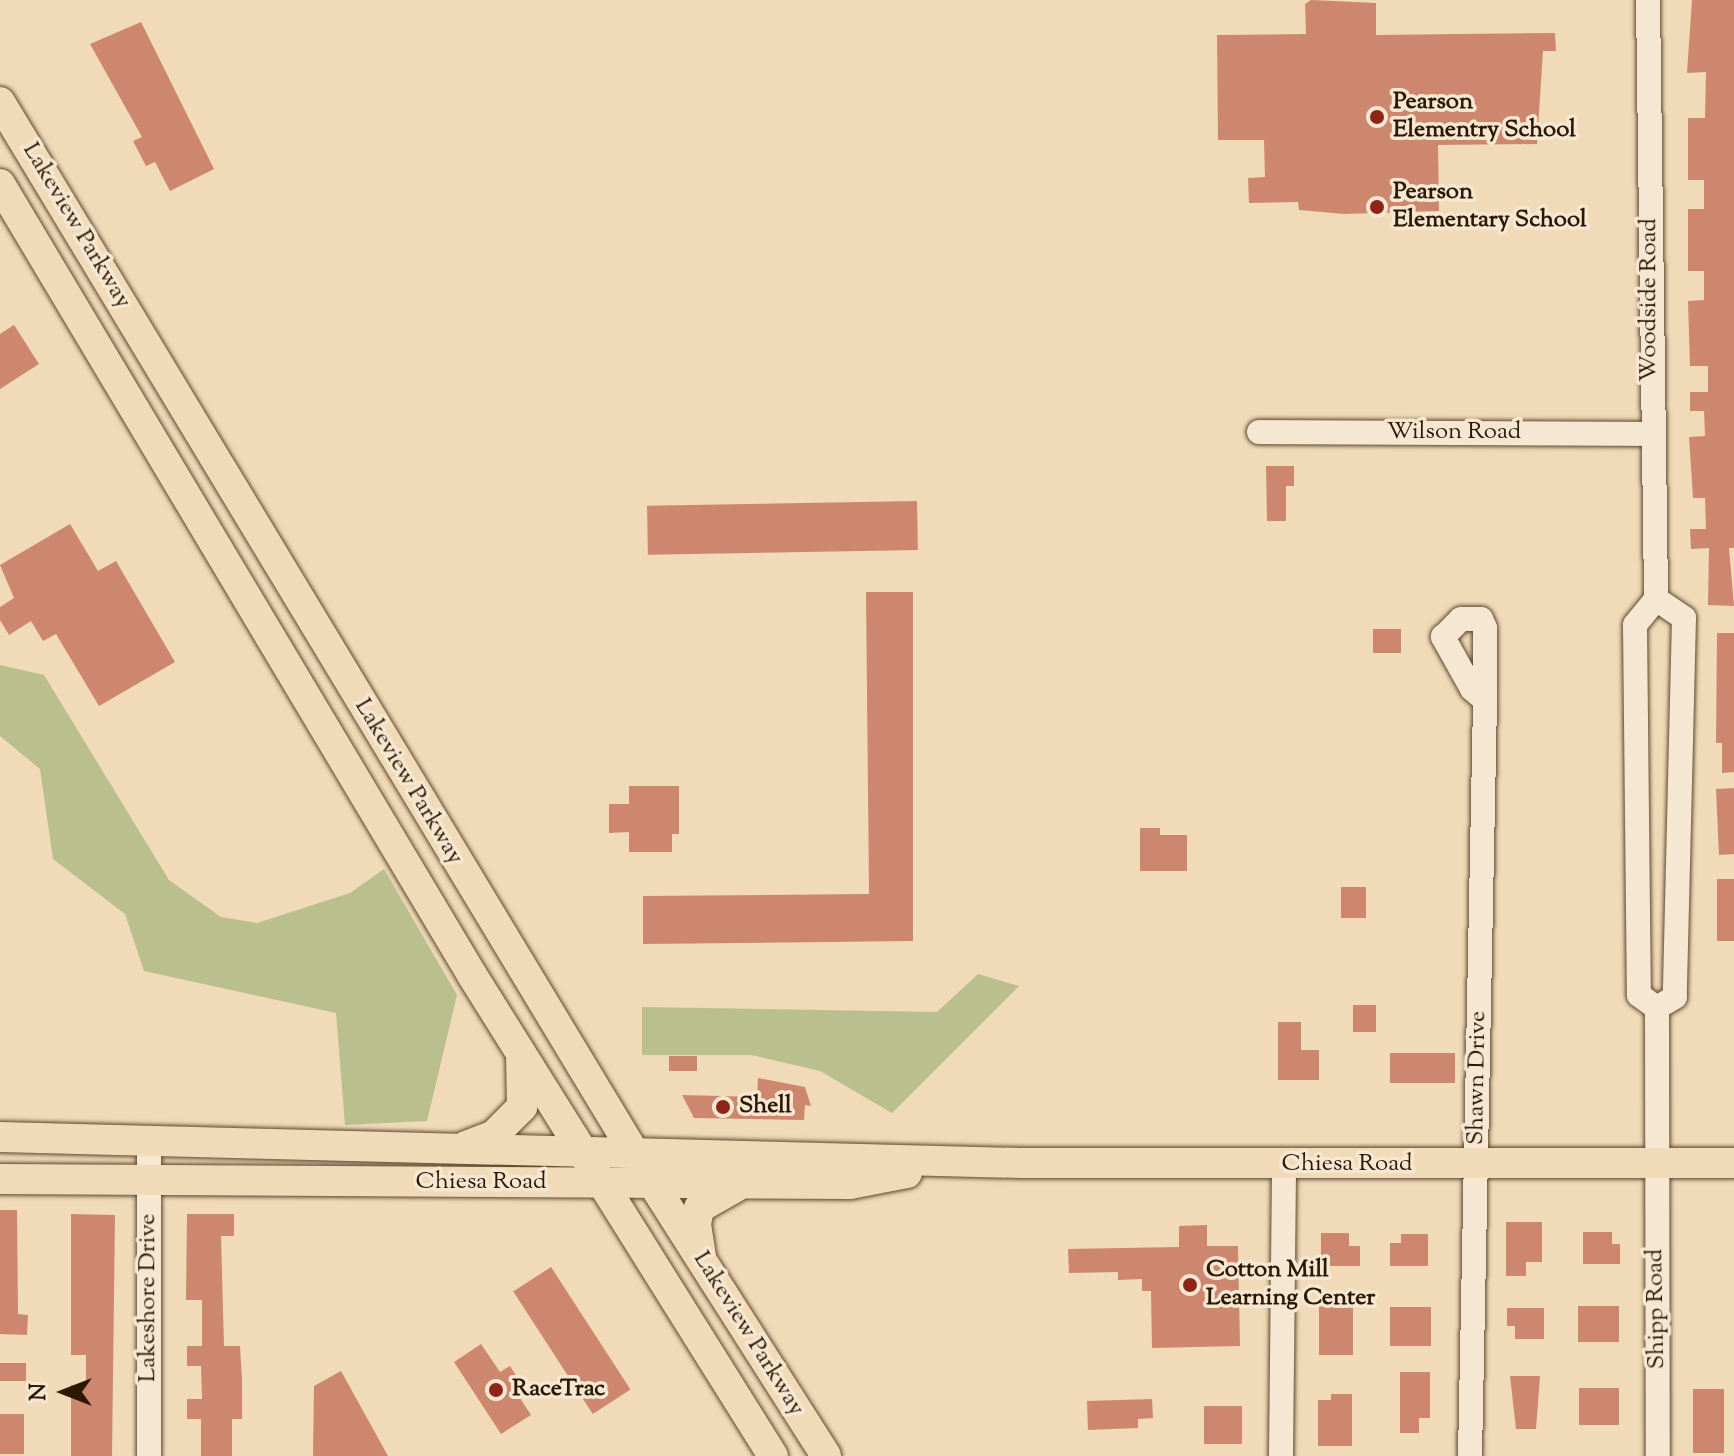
<!DOCTYPE html>
<html>
<head>
<meta charset="utf-8">
<style>
  body { margin:0 }
  #map { position:relative; width:1734px; height:1456px; overflow:hidden; background:#f0dab8; font-family:"Sorts Mill Goudy",serif }
  div>[style] { position:absolute }
  [style*='--x'] { left:calc(var(--x)*1px); top:calc(var(--y)*1px); width:calc(var(--w)*1px); rotate:calc(var(--a)*1deg) }
  .green>* { inset:0; background:#babf8e }
  .building>* { inset:0; background:#cd876e; transform-origin:0 0 }
  .roads { filter:drop-shadow(0 0 2px #5d4830) drop-shadow(0 0 2px #5d4830) }
  .minor>* { height:24px; margin:-12px; padding:0 12px; transform-origin:12px; border-radius:12px; background:#f5e7d1 }
  .major>* { height:30px; margin:-15px; padding:0 15px; transform-origin:15px; border-radius:15px; background:#f0dab8 }
  .dots>* { width:22px; height:22px; translate:-50% -50%; box-sizing:border-box; border:4px solid #f5e7d1; border-radius:50% }
  span { translate:-50% -50%; white-space:nowrap; text-align:center; line-height:1.15; -webkit-text-stroke:7px #f5e7d1; paint-order:stroke }
  .poi-label { font-size:24px; color:#2c1702; font-weight:700 }
  .left { translate:0 -50%; text-align:left }
  .street-label { font-size:24px; color:#2c1702 }
  .north { position:absolute; left:24px; top:1352px; width:80px; height:80px; -webkit-text-stroke:6px #f5e7d1; paint-order:stroke; rotate:270deg; font-size:22px; font-weight:700; line-height:32px; text-align:center; color:#2c1702 }
  .north::after { content:''; display:block; margin:auto; width:28px; height:36px; background:#2c1702; clip-path:polygon(50% 0,100% 100%,50% 72%,0 100%) }
</style>
</head>
<body>
<div id="map">
  <div class="green">
    <div style="clip-path:polygon(0 665px,44px 675px,169px 880px,221px 917px,257px 923px,350px 893px,384px 869px,457px 995px,427px 1121px,345px 1125px,336px 1013px,144px 971px,125px 914px,53px 859px,40px 769px,0 736px)"></div>
    <div style="clip-path:polygon(978px 974px,1019px 986px,892px 1113px,820px 1071px,751px 1055px,642px 1055px,642px 1007px,937px 1012px)"></div>
  </div>
  <div class="building">
    <div style="clip-path:polygon(1311px 0,1376px 3px,1376px 35px,1555px 33px,1556px 51px,1543px 51px,1537px 144px,1438px 145px,1439px 211px,1344px 214px,1299px 210px,1298px 202px,1249px 203px,1248px 178px,1265px 177px,1264px 140px,1218px 140px,1217px 35px,1306px 34px,1305px 4px)"></div>
    <div style="clip-path:polygon(1692px 0,1734px 0,1734px 548px,1729px 548px,1734px 606px,1708px 605px,1709px 548px,1691px 549px,1690px 529px,1706px 529px,1705px 498px,1693px 498px,1689px 437px,1705px 436px,1704px 411px,1690px 411px,1690px 392px,1708px 392px,1708px 366px,1690px 366px,1688px 301px,1704px 300px,1704px 271px,1688px 271px,1688px 209px,1704px 209px,1704px 180px,1688px 180px,1688px 118px,1705px 118px,1706px 72px,1687px 73px)"></div>
    <div style="clip-path:polygon(141px 22px,214px 169px,170px 191px,155px 162px,146px 166px,133px 141px,142px 137px,90px 44px)"></div>
    <div style="clip-path:polygon(14px 325px,39px 364px,0 389px,0 334px)"></div>
    <div style="clip-path:polygon(1266px 466px,1294px 466px,1294px 486px,1286px 486px,1286px 521px,1267px 521px)"></div>
    <div style="left:917px;top:501px;width:49px;height:270px;rotate:89deg"></div>
    <div style="clip-path:polygon(70px 524px,98px 571px,116px 561px,175px 662px,99px 706px,56px 634px,43px 641px,31px 621px,9px 635px,0 620px,0 607px,14px 598px,0 565px)"></div>
    <div style="clip-path:polygon(866px 592px,913px 592px,913px 941px,643px 944px,643px 896px,869px 894px)"></div>
    <div style="left:1373px;top:629px;width:28px;height:24px"></div>
    <div style="clip-path:polygon(1717px 633px,1734px 633px,1734px 772px,1722px 773px,1722px 743px,1716px 743px)"></div>
    <div style="clip-path:polygon(629px 786px,679px 786px,679px 834px,672px 834px,672px 852px,629px 852px,629px 832px,609px 833px,609px 804px,629px 804px)"></div>
    <div style="clip-path:polygon(1734px 788px,1734px 854px,1719px 855px,1716px 789px)"></div>
    <div style="clip-path:polygon(1140px 828px,1160px 828px,1160px 835px,1187px 835px,1187px 871px,1140px 871px)"></div>
    <div style="left:1734px;top:879px;width:62px;height:17px;rotate:90deg"></div>
    <div style="left:1341px;top:887px;width:25px;height:31px"></div>
    <div style="left:1353px;top:1005px;width:23px;height:27px"></div>
    <div style="clip-path:polygon(1278px 1022px,1301px 1022px,1301px 1050px,1319px 1050px,1319px 1080px,1278px 1080px)"></div>
    <div style="left:1390px;top:1053px;width:65px;height:30px"></div>
    <div style="left:697px;top:1056px;width:15px;height:28px;rotate:90deg"></div>
    <div style="clip-path:polygon(758px 1078px,805px 1087px,811px 1106px,805px 1105px,804px 1120px,694px 1118px,682px 1095px,757px 1097px)"></div>
    <div style="clip-path:polygon(0 1210px,17px 1210px,18px 1314px,28px 1315px,27px 1335px,0 1334px)"></div>
    <div style="clip-path:polygon(71px 1214px,115px 1215px,112px 1456px,71px 1456px,71px 1385px,86px 1385px,86px 1355px,71px 1355px)"></div>
    <div style="clip-path:polygon(187px 1214px,234px 1214px,234px 1236px,221px 1236px,224px 1346px,240px 1346px,242px 1380px,242px 1419px,232px 1419px,232px 1456px,201px 1456px,201px 1419px,187px 1419px,187px 1399px,202px 1399px,201px 1366px,187px 1366px,187px 1346px,202px 1346px,202px 1300px,186px 1300px)"></div>
    <div style="clip-path:polygon(1506px 1222px,1542px 1222px,1542px 1262px,1526px 1262px,1526px 1276px,1506px 1276px)"></div>
    <div style="clip-path:polygon(1207px 1225px,1207px 1246px,1238px 1246px,1240px 1346px,1152px 1348px,1151px 1291px,1142px 1291px,1142px 1279px,1118px 1280px,1118px 1272px,1069px 1273px,1068px 1249px,1179px 1247px,1179px 1226px)"></div>
    <div style="clip-path:polygon(1583px 1232px,1612px 1232px,1612px 1244px,1620px 1244px,1620px 1264px,1583px 1264px)"></div>
    <div style="clip-path:polygon(1321px 1233px,1349px 1233px,1349px 1246px,1360px 1246px,1360px 1266px,1321px 1266px)"></div>
    <div style="clip-path:polygon(1401px 1234px,1428px 1234px,1428px 1266px,1390px 1266px,1390px 1243px,1401px 1243px)"></div>
    <div style="left:551px;top:1267px;width:146px;height:45px;rotate:57deg"></div>
    <div style="clip-path:polygon(1330px 1291px,1353px 1291px,1353px 1355px,1319px 1355px,1319px 1299px,1330px 1299px)"></div>
    <div style="left:1578px;top:1306px;width:41px;height:36px"></div>
    <div style="left:1390px;top:1307px;width:41px;height:39px"></div>
    <div style="clip-path:polygon(1507px 1308px,1544px 1308px,1544px 1339px,1515px 1339px,1515px 1326px,1507px 1326px)"></div>
    <div style="clip-path:polygon(481px 1344px,500px 1372px,510px 1366px,524px 1388px,516px 1392px,531px 1415px,501px 1434px,454px 1362px)"></div>
    <div style="left:0;top:1363px;width:26px;height:18px"></div>
    <div style="clip-path:polygon(341px 1371px,388px 1456px,313px 1456px,314px 1386px)"></div>
    <div style="clip-path:polygon(1400px 1372px,1430px 1372px,1430px 1418px,1419px 1418px,1419px 1433px,1400px 1433px)"></div>
    <div style="clip-path:polygon(1510px 1376px,1540px 1376px,1536px 1429px,1516px 1429px)"></div>
    <div style="left:1579px;top:1388px;width:40px;height:37px"></div>
    <div style="left:1693px;top:1389px;width:31px;height:64px"></div>
    <div style="clip-path:polygon(1331px 1394px,1352px 1394px,1352px 1446px,1318px 1446px,1318px 1400px,1331px 1400px)"></div>
    <div style="clip-path:polygon(1152px 1399px,1153px 1418px,1138px 1419px,1138px 1428px,1088px 1430px,1087px 1401px)"></div>
    <div style="left:1204px;top:1406px;width:38px;height:38px"></div>
    <div style="left:0;top:1414px;width:24px;height:40px"></div>
  </div>
  <div class="roads">
    <div class="minor">
      <div style="--x:1648;--y:0;--w:599;--a:89.23"></div>
      <div style="--x:1656;--y:599;--w:33;--a:129"></div>
      <div style="--x:1635;--y:625;--w:370;--a:89.4"></div>
      <div style="--x:1639;--y:995;--w:22;--a:36"></div>
      <div style="--x:1259;--y:432;--w:391;--a:0.3"></div>
      <div style="--x:1656;--y:599;--w:34;--a:34"></div>
      <div style="--x:1684;--y:618;--w:379;--a:91.4"></div>
      <div style="--x:1675;--y:997;--w:21;--a:149"></div>
      <div style="--x:1461;--y:619;--w:20;--a:0"></div>
      <div style="--x:1481;--y:619;--w:10;--a:66"></div>
      <div style="--x:1485;--y:628;--w:72;--a:90"></div>
      <div style="--x:1485;--y:700;--w:17;--a:-140"></div>
      <div style="--x:1472;--y:689;--w:60;--a:-119.1"></div>
      <div style="--x:1443;--y:637;--w:25;--a:-45"></div>
      <div style="--x:1657;--y:1008;--w:448;--a:89.9"></div>
      <div style="--x:149;--y:1139;--w:317;--a:90"></div>
      <div style="--x:1281;--y:1456;--w:290;--a:-89.4"></div>
      <div style="--x:1470;--y:1456;--w:756;--a:-88.86"></div>
    </div>
    <div class="major">
      <div style="--x:0;--y:102;--w:1264;--a:58.89"></div>
      <div style="--x:653;--y:1184;--w:322;--a:57.5"></div>
      <div style="--x:0;--y:184;--w:921;--a:59.17"></div>
      <div style="--x:472;--y:975;--w:567;--a:57.96"></div>
      <div style="--x:0;--y:1137;--w:1020;--a:1.46"></div>
      <div style="--x:1020;--y:1163;--w:714;--a:0"></div>
      <div style="--x:466;--y:1146;--w:30;--a:-21"></div>
      <div style="--x:494;--y:1135;--w:40;--a:-45"></div>
      <div style="--x:522;--y:1107;--w:53;--a:-91.1"></div>
      <div style="--x:0;--y:1179;--w:850;--a:0.34"></div>
      <div style="--x:850;--y:1184;--w:58;--a:-10.9"></div>
      <div style="--x:701;--y:1256;--w:32;--a:-99"></div>
      <div style="--x:696;--y:1224;--w:16;--a:-79"></div>
      <div style="--x:699;--y:1208;--w:43;--a:-29.6"></div>
    </div>
  </div>
  <div class="dots">
    <div style="left:1377px;top:117px;background:#8f2418"></div>
    <div style="left:1377px;top:207px;background:#8f2418"></div>
    <div style="left:723px;top:1107px;background:#8f2418"></div>
    <div style="left:1190px;top:1285px;background:#8f2418"></div>
    <div style="left:496px;top:1390px;background:#8f2418"></div>
  </div>
  <div class="poi-label">
    <span class="left" style="left:1393px;top:117px">Pearson<br>Elementry School</span>
    <span class="left" style="left:1393px;top:207px">Pearson<br>Elementary School</span>
    <span class="left" style="left:739px;top:1107px">Shell</span>
    <span class="left" style="left:1206px;top:1285px">Cotton Mill<br>Learning Center</span>
    <span class="left" style="left:512px;top:1390px">RaceTrac</span>
  </div>
  <div class="street-label">
    <span style="left:76px;top:226px;rotate:59deg">Lakeview Parkway</span>
    <span style="left:1650px;top:300px;rotate:-90deg">Woodside Road</span>
    <span style="left:1454px;top:433px">Wilson Road</span>
    <span style="left:408px;top:782px;rotate:59deg">Lakeview Parkway</span>
    <span style="left:1478px;top:1078px;rotate:-89deg">Shawn Drive</span>
    <span style="left:1347px;top:1165px">Chiesa Road</span>
    <span style="left:481px;top:1183px">Chiesa Road</span>
    <span style="left:149px;top:1298px;rotate:-90deg">Lakeshore Drive</span>
    <span style="left:1657px;top:1309px;rotate:-91deg">Shipp Road</span>
    <span style="left:748px;top:1334px;rotate:58deg">Lakeview Parkway</span>
  </div>
  <div class="north">N</div>
</div>
</body>
</html>
